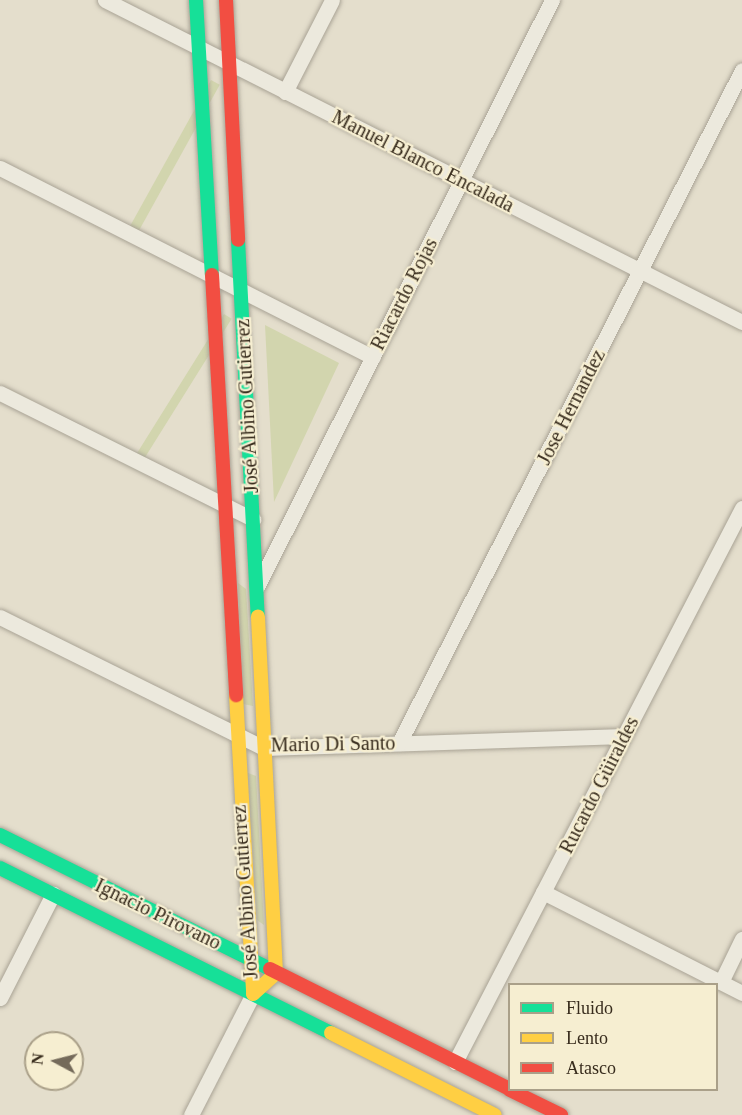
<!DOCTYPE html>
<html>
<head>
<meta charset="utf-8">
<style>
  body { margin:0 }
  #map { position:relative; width:742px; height:1115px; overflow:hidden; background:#e4decc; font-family:"Times New Roman",serif }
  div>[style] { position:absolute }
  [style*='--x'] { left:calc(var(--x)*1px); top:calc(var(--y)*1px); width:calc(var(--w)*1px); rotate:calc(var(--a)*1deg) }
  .green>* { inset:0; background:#d2d5ae; transform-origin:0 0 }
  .roads { filter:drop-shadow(0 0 2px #a9a395) drop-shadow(0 0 2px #a9a395) }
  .street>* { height:15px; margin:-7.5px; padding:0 7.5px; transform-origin:7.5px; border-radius:7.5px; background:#ece9dd }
  .fast>* { height:14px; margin:-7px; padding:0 7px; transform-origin:7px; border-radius:7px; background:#16e098 }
  .slow>* { height:14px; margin:-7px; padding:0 7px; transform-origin:7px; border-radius:7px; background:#ffcf43 }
  .jam>* { height:14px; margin:-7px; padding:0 7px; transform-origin:7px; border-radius:7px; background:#f24e42 }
  span { translate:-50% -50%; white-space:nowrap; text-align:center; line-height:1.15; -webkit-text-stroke:4.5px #f6eed1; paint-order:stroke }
  .street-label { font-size:20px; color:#382c1d }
  .legend { position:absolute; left:508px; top:983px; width:210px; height:108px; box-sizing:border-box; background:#f6eed1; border:2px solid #aaa089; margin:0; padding:8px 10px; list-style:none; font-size:18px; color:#382c1d }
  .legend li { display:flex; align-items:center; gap:12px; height:30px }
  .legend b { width:30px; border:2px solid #aaa089 }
  .north { position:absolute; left:24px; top:1031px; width:60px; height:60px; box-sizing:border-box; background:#f6eed1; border:2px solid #aaa089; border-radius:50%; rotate:277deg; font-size:16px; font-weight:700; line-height:24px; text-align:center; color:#382c1d }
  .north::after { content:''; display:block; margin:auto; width:21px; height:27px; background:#746a5a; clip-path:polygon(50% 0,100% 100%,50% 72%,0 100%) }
</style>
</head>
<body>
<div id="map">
  <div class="green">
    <div style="left:211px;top:80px;width:10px;height:178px;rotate:29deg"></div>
    <div style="left:224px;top:314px;width:9px;height:173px;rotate:32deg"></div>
    <div style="clip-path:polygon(265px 325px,339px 363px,274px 502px)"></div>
    <div style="clip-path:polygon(238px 583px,246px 589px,253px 706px,243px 704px)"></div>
    <div style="clip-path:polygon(248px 773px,256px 776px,264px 925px,257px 920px)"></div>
  </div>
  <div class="roads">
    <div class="street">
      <div style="--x:105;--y:0;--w:714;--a:26.82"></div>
      <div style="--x:285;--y:92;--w:103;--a:-62.9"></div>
      <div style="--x:0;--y:168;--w:418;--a:26.9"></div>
      <div style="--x:0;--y:393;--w:283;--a:26.5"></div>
      <div style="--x:258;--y:585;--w:655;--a:-63.32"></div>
      <div style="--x:0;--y:617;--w:295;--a:26.4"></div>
      <div style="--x:264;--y:748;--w:360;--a:-1.9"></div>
      <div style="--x:399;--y:743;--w:755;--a:-62.99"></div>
      <div style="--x:543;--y:892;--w:223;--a:26.9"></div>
      <div style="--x:721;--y:982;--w:48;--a:-64"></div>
      <div style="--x:0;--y:998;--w:117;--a:-63"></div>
      <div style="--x:455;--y:1062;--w:624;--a:-62.61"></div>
      <div style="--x:191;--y:1115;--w:136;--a:-62.9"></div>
    </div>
    <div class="fast">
      <div style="--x:196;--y:0;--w:275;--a:86.7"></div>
      <div style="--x:238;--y:240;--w:377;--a:87"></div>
      <div style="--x:0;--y:835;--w:301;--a:26.4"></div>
      <div style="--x:0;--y:868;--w:370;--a:26.5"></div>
    </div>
    <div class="slow">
      <div style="--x:236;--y:695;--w:299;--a:86.7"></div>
      <div style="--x:253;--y:994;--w:31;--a:-42"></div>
      <div style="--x:276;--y:973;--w:357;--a:-92.9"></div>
      <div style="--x:331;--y:1033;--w:183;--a:26.6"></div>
    </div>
    <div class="jam">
      <div style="--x:226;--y:0;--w:240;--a:87.1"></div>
      <div style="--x:212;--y:275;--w:421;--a:86.7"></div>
      <div style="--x:270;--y:969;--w:268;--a:26.6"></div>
      <div style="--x:510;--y:1090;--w:57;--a:26.1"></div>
    </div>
  </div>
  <div class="street-label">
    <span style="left:423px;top:161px;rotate:27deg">Manuel Blanco Encalada</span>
    <span style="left:404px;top:294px;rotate:-63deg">Riacardo Rojas</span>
    <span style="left:247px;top:406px;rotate:-93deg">José Albino Gutierrez</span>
    <span style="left:571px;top:407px;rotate:-63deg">Jose Hernandez</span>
    <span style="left:333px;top:744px;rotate:-1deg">Mario Di Santo</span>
    <span style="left:599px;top:785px;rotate:-63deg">Rucardo Güiraldes</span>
    <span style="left:245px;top:892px;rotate:-94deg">José Albino Gutierrez</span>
    <span style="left:158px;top:914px;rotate:26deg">Ignacio Pirovano</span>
  </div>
  <ul class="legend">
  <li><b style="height:8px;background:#16e098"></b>Fluido</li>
  <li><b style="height:8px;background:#ffcf43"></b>Lento</li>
  <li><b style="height:8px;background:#f24e42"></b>Atasco</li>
  </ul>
  <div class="north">N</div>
</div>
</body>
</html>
